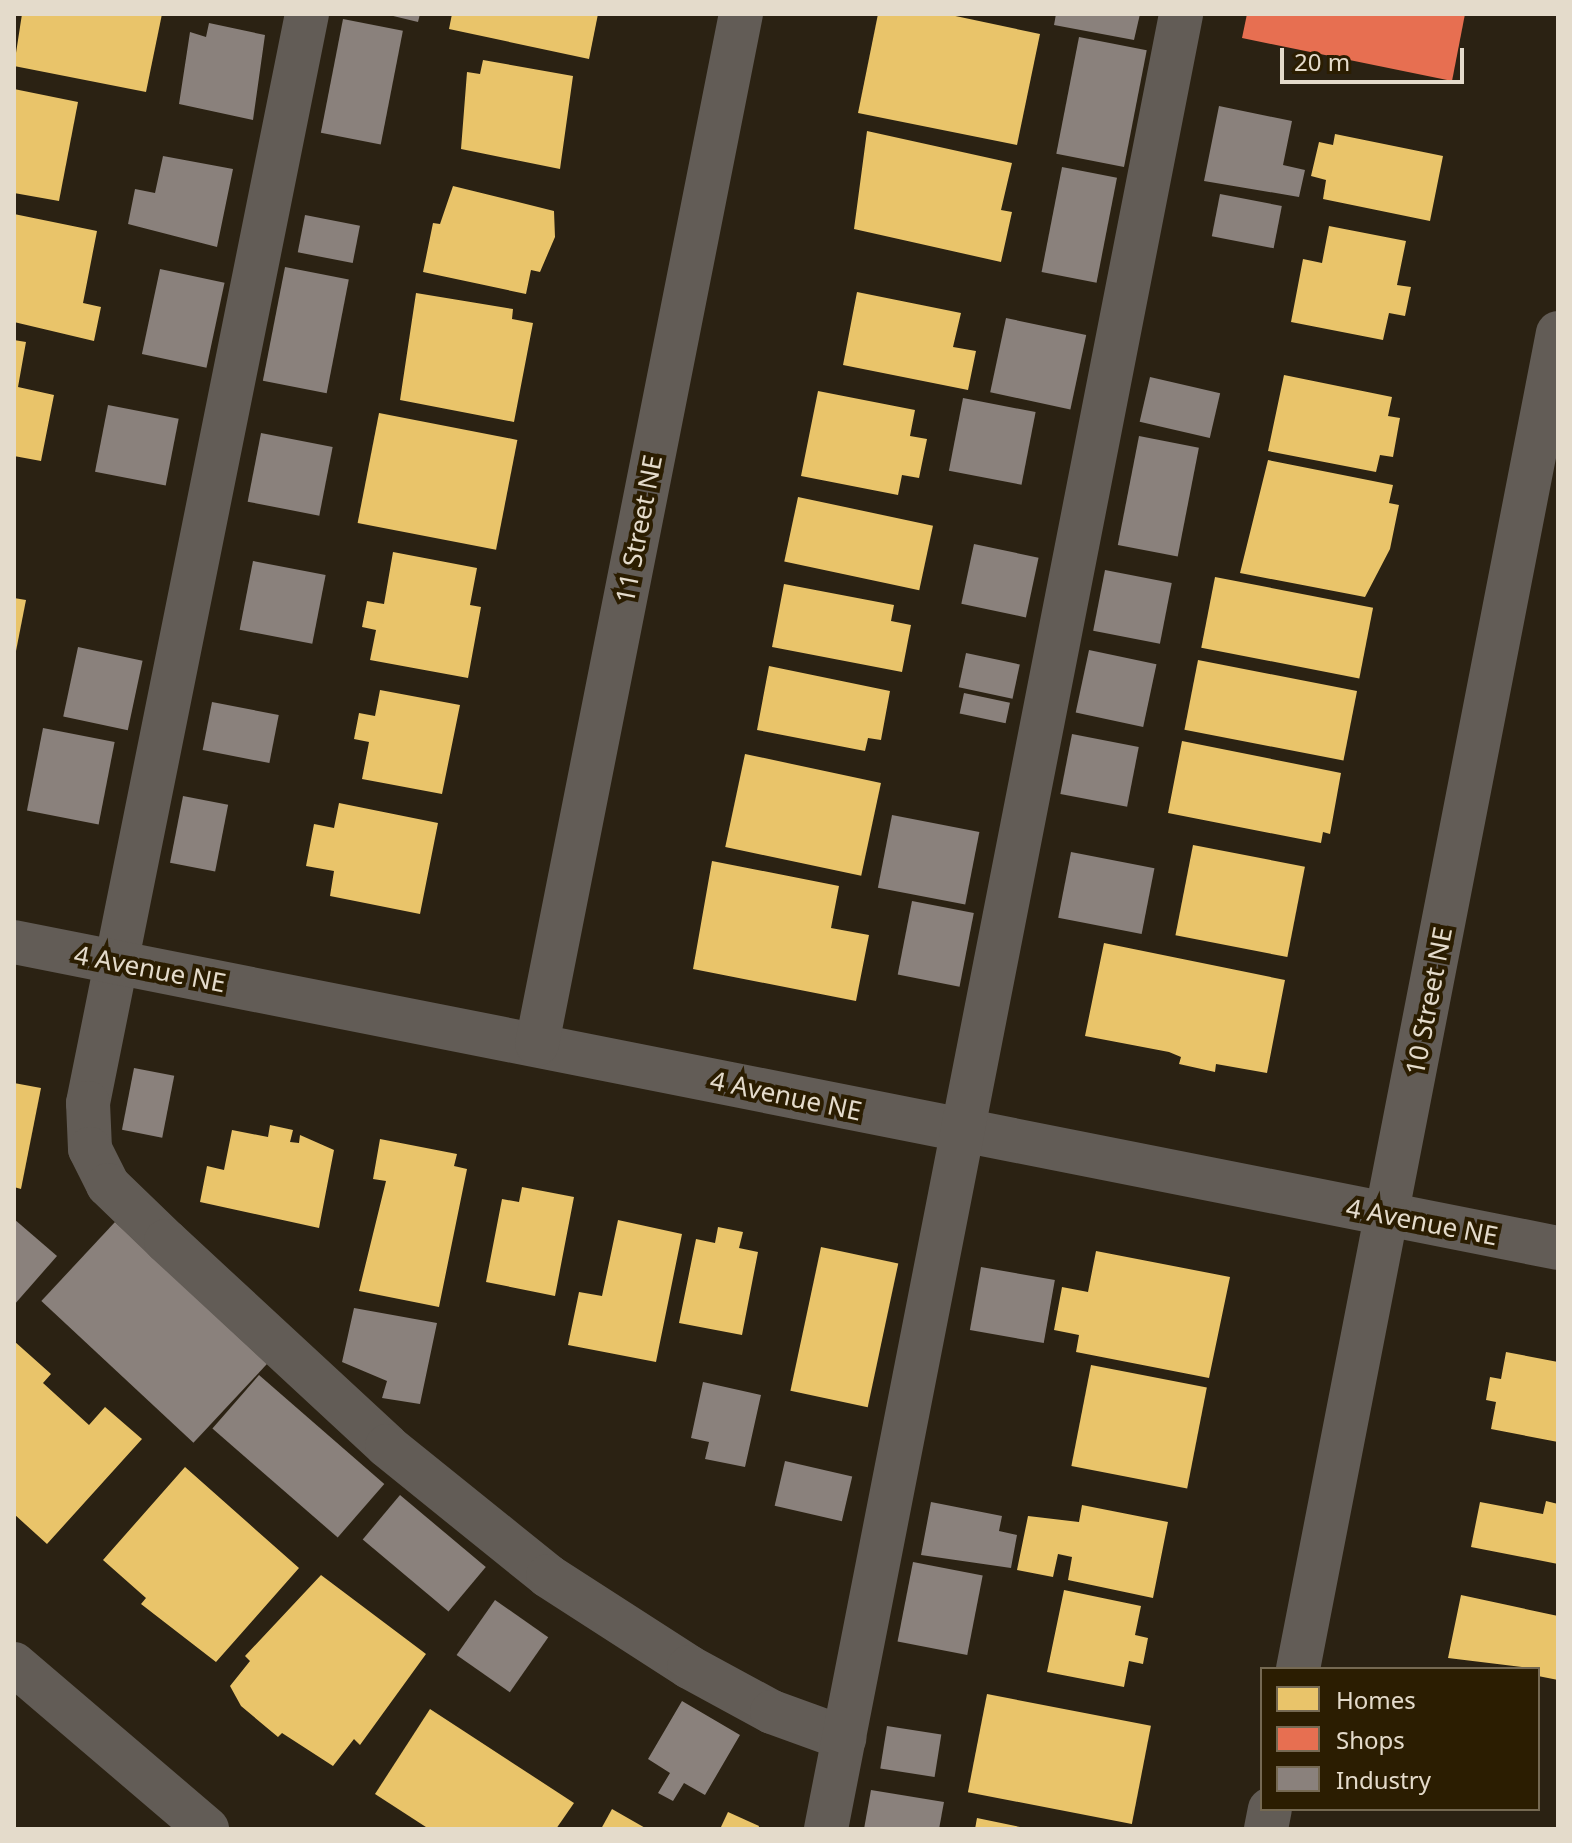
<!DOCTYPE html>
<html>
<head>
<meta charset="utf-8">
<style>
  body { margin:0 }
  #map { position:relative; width:1572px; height:1843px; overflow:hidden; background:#2b2213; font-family:"Noto Sans",sans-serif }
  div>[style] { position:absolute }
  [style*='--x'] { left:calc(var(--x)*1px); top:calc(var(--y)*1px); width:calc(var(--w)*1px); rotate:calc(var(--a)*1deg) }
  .homes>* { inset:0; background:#e9c46a; transform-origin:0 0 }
  .shops>* { inset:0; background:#e76f51 }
  .industry>* { inset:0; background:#8a817c; transform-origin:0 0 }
  .minor>* { height:44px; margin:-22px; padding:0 22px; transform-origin:22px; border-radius:22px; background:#625c56 }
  span { translate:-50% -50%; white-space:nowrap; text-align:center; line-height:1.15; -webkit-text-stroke:8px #2b1d01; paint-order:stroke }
  .street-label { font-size:26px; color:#e4dbcb }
  .frame { position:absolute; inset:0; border:16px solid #e4dbcb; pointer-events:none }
  .legend { position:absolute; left:1260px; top:1667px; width:280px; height:144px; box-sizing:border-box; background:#2b1d01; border:2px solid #756952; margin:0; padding:10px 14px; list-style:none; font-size:24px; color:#e4dbcb }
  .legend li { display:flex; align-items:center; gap:16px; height:40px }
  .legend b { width:40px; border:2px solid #756952 }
  .scale { position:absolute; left:1280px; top:48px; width:184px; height:36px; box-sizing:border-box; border:4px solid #e4dbcb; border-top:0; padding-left:10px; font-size:24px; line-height:28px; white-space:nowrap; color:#e4dbcb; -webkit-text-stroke:6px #2b1d01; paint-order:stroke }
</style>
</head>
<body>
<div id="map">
  <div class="homes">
    <div style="clip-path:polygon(22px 14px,162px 14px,146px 92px,14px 66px)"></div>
    <div style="clip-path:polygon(452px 14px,598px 14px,589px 59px,449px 29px)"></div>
    <div style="clip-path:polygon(878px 14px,946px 14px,1040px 34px,1017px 145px,858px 113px)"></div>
    <div style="clip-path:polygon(483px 60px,573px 76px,560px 169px,461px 149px,467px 72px,480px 74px)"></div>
    <div style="clip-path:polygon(14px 89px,78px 102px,59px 201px,14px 193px)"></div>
    <div style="clip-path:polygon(867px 131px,1012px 163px,1001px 210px,1012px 212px,1001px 262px,854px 229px)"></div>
    <div style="clip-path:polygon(1335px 134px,1443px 156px,1430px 221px,1323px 199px,1326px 180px,1311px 176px,1319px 142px,1333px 145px)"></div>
    <div style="clip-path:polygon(453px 186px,554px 211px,555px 237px,540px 272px,531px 270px,526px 294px,423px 272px,433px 223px,440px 224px)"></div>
    <div style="clip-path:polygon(14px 214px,97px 231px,83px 303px,101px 307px,94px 341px,14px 322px)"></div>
    <div style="clip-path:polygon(1329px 226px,1406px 241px,1397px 285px,1411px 287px,1405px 316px,1389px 313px,1383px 340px,1291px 322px,1303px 259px,1322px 263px)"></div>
    <div style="clip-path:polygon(857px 292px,961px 313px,953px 347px,976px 351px,968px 390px,843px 365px)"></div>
    <div style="clip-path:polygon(416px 293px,513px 309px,512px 319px,533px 323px,514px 422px,400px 400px)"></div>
    <div style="clip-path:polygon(14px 340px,26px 342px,18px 387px,54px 395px,41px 461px,14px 456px)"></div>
    <div style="clip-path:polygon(1284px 375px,1392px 397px,1388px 416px,1400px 418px,1393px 457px,1380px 455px,1376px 472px,1268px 451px)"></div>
    <div style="clip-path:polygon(818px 391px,915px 410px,910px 436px,927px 439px,919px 478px,902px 475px,898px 495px,801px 476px)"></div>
    <div style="left:379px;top:413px;width:141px;height:112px;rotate:11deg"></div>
    <div style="clip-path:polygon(1268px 460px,1393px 485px,1389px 503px,1399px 505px,1390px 549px,1365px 597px,1240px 573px)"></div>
    <div style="left:798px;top:497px;width:138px;height:66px;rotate:12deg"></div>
    <div style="clip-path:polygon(393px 552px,477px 568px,470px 605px,481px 607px,468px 678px,370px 660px,376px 630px,362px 627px,367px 601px,384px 604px)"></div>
    <div style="left:1215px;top:577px;width:161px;height:72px;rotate:11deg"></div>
    <div style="clip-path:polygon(784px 584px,894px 605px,891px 621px,911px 625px,902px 672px,772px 647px)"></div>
    <div style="clip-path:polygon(14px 598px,26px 600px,15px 656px,14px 656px)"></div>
    <div style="left:1198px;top:660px;width:162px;height:71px;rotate:11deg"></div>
    <div style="clip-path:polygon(769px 666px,890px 691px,881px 740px,868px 738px,865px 751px,757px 730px)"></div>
    <div style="clip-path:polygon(380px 690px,460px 705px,442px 794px,362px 779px,369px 742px,354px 739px,359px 713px,375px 716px)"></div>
    <div style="clip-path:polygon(1182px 741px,1341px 773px,1330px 834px,1323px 832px,1321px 843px,1168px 813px)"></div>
    <div style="left:745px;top:754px;width:139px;height:95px;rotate:12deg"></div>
    <div style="clip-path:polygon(339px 803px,438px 823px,420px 914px,330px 896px,334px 871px,306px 866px,314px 824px,334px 828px)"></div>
    <div style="left:1193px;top:845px;width:114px;height:92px;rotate:11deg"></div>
    <div style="clip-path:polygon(712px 861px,839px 886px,831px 928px,869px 935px,856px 1001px,693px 969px)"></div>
    <div style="clip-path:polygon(1104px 943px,1285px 980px,1267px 1073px,1216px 1064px,1215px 1072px,1179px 1064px,1181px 1057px,1169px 1052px,1085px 1036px)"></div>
    <div style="clip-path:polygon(14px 1083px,41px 1088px,21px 1189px,14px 1187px)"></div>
    <div style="clip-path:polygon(270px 1125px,293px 1130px,290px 1142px,299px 1143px,300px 1135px,334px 1150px,319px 1228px,200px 1202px,207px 1166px,224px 1170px,232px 1130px,268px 1137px)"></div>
    <div style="clip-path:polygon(380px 1139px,457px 1154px,454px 1166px,467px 1169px,439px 1307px,359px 1291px,386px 1181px,373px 1179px)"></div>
    <div style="clip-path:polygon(522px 1187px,574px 1197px,555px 1296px,486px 1282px,502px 1199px,519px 1202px)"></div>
    <div style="clip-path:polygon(618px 1220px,682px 1234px,656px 1362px,568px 1345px,579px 1292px,602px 1296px)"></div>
    <div style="clip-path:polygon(718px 1227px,743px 1232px,739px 1248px,758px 1252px,742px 1335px,679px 1323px,696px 1239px,715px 1243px)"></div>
    <div style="left:821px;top:1247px;width:79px;height:147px;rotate:12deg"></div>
    <div style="clip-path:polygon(1096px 1251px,1230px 1277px,1209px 1378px,1076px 1352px,1079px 1335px,1054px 1330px,1062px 1287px,1088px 1292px)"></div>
    <div style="clip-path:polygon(14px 1341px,51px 1374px,43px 1383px,89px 1425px,105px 1407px,142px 1439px,47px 1544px,14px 1514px)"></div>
    <div style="clip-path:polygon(1506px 1352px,1558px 1362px,1558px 1442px,1491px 1429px,1496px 1402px,1486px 1400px,1490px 1377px,1501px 1379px)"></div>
    <div style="left:1091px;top:1365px;width:118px;height:103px;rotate:11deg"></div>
    <div style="clip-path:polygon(185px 1467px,299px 1568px,216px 1662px,141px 1604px,146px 1598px,103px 1560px)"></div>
    <div style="clip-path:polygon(1546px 1501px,1558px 1504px,1558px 1564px,1471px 1547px,1480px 1502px,1543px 1514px)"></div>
    <div style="clip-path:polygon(1082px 1505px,1168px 1522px,1153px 1598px,1068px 1580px,1072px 1557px,1058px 1554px,1053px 1577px,1017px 1570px,1028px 1516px,1079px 1522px)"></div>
    <div style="clip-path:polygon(321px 1575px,426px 1654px,360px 1745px,354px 1739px,333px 1766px,282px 1733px,278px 1737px,241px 1706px,230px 1686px,250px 1661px,245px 1656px)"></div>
    <div style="clip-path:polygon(1064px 1590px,1141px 1606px,1135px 1635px,1148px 1638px,1143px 1664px,1129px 1661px,1124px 1687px,1047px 1672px)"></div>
    <div style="clip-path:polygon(1461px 1595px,1558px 1616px,1558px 1680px,1538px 1676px,1538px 1669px,1448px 1658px)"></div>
    <div style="left:987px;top:1694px;width:167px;height:100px;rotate:11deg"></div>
    <div style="clip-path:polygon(430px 1709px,574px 1803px,556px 1829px,429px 1829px,375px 1794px)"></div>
    <div style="clip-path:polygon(612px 1809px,647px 1829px,601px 1829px)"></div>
    <div style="clip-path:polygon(728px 1812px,759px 1826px,758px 1829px,720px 1829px)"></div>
    <div style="clip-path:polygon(977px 1818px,1025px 1828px,1025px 1829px,975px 1829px)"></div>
  </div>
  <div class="shops">
    <div style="clip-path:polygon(1247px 14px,1465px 14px,1452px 81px,1242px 38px)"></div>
  </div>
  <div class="industry">
    <div style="clip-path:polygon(385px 14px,420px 14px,418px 22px)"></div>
    <div style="clip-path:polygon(1056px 14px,1140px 14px,1134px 40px,1054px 25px)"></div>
    <div style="left:343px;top:19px;width:61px;height:116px;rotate:11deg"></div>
    <div style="clip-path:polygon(209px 23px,265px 35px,253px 120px,179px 104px,190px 32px,206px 37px)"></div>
    <div style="left:1079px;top:37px;width:69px;height:119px;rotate:11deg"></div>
    <div style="clip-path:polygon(1219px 106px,1292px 121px,1283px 165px,1305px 170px,1299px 197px,1204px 181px)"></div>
    <div style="clip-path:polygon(163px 156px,233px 169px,217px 247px,128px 224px,135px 189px,155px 193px)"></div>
    <div style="left:1062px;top:167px;width:56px;height:107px;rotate:11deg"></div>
    <div style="left:1220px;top:194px;width:63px;height:43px;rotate:11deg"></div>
    <div style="left:305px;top:215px;width:56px;height:38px;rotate:11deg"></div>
    <div style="left:285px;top:267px;width:65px;height:116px;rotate:11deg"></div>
    <div style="left:160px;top:269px;width:66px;height:87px;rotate:12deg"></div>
    <div style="left:1006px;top:318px;width:82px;height:76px;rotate:12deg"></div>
    <div style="left:1150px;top:377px;width:72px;height:46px;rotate:13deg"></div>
    <div style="left:963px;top:398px;width:74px;height:74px;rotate:11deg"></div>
    <div style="left:108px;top:405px;width:72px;height:68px;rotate:11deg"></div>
    <div style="left:261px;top:433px;width:73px;height:70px;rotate:11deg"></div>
    <div style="left:1139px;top:436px;width:61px;height:111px;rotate:11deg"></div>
    <div style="left:974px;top:544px;width:66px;height:61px;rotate:12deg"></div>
    <div style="left:253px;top:561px;width:74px;height:70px;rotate:11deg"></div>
    <div style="left:1105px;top:570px;width:68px;height:62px;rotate:11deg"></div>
    <div style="left:78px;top:647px;width:66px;height:71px;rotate:12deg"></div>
    <div style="left:1089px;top:650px;width:69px;height:64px;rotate:12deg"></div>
    <div style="left:966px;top:653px;width:55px;height:35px;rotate:12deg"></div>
    <div style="left:964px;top:693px;width:47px;height:21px;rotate:12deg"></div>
    <div style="left:212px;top:702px;width:68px;height:49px;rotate:11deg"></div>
    <div style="left:43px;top:728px;width:73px;height:84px;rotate:11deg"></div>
    <div style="left:1072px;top:734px;width:68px;height:61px;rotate:11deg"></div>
    <div style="left:183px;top:796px;width:46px;height:68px;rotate:11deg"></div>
    <div style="left:892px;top:815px;width:89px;height:74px;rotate:11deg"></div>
    <div style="left:1071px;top:852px;width:85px;height:67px;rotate:11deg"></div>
    <div style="left:912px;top:901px;width:63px;height:75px;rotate:11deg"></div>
    <div style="left:134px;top:1068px;width:41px;height:63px;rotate:11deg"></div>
    <div style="clip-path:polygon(14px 1219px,57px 1256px,14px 1305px)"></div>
    <div style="left:115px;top:1222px;width:208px;height:108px;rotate:43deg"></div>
    <div style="left:981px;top:1267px;width:75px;height:64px;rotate:10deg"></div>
    <div style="clip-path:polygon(354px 1308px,437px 1323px,420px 1404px,382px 1398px,387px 1381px,342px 1362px)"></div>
    <div style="left:259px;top:1375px;width:166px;height:71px;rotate:41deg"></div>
    <div style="clip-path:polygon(703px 1382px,761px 1395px,745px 1467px,705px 1459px,709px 1442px,691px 1438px)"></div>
    <div style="left:785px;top:1461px;width:69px;height:46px;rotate:13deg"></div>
    <div style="left:400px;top:1495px;width:112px;height:58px;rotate:40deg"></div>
    <div style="clip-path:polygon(931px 1502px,1002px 1516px,999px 1531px,1017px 1535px,1011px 1568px,921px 1555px)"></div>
    <div style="left:913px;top:1562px;width:71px;height:81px;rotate:11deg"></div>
    <div style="left:495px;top:1600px;width:65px;height:67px;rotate:35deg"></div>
    <div style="clip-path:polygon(682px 1701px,740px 1735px,705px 1795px,684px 1783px,673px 1801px,658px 1793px,670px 1773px,648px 1759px)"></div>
    <div style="left:887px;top:1726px;width:55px;height:43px;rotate:9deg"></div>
    <div style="clip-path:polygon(871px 1790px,944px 1802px,939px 1829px,864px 1829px)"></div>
  </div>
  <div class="minor">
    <div style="--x:307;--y:14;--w:1111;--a:101.37"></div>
    <div style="--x:88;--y:1103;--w:46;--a:87.5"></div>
    <div style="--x:90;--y:1149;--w:40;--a:63.4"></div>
    <div style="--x:108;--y:1185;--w:81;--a:44"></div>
    <div style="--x:166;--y:1241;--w:301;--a:42.8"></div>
    <div style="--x:387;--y:1446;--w:207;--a:38.9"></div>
    <div style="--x:548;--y:1576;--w:168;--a:32.8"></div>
    <div style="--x:689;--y:1667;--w:94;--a:28.5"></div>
    <div style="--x:772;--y:1712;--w:77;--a:19.9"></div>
    <div style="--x:14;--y:942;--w:1574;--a:11.21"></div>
    <div style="--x:537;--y:1044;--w:1050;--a:-78.8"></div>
    <div style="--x:14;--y:1664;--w:254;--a:40.5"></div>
    <div style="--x:1298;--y:1669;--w:1361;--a:-78.99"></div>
    <div style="--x:826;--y:1829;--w:1849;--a:-78.93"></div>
    <div style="--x:1266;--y:1829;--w:20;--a:-79"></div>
  </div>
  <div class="street-label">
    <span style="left:639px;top:529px;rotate:-79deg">11 Street NE</span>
    <span style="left:150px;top:969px;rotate:11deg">4 Avenue NE</span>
    <span style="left:1429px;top:1001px;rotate:-79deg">10 Street NE</span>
    <span style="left:786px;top:1096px;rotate:12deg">4 Avenue NE</span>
    <span style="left:1422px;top:1222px;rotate:11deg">4 Avenue NE</span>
  </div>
  <div class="frame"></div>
  <ul class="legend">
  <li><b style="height:22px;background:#e9c46a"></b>Homes</li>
  <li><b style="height:22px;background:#e76f51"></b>Shops</li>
  <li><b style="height:22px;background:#8a817c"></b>Industry</li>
  </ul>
  <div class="scale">20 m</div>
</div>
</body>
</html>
